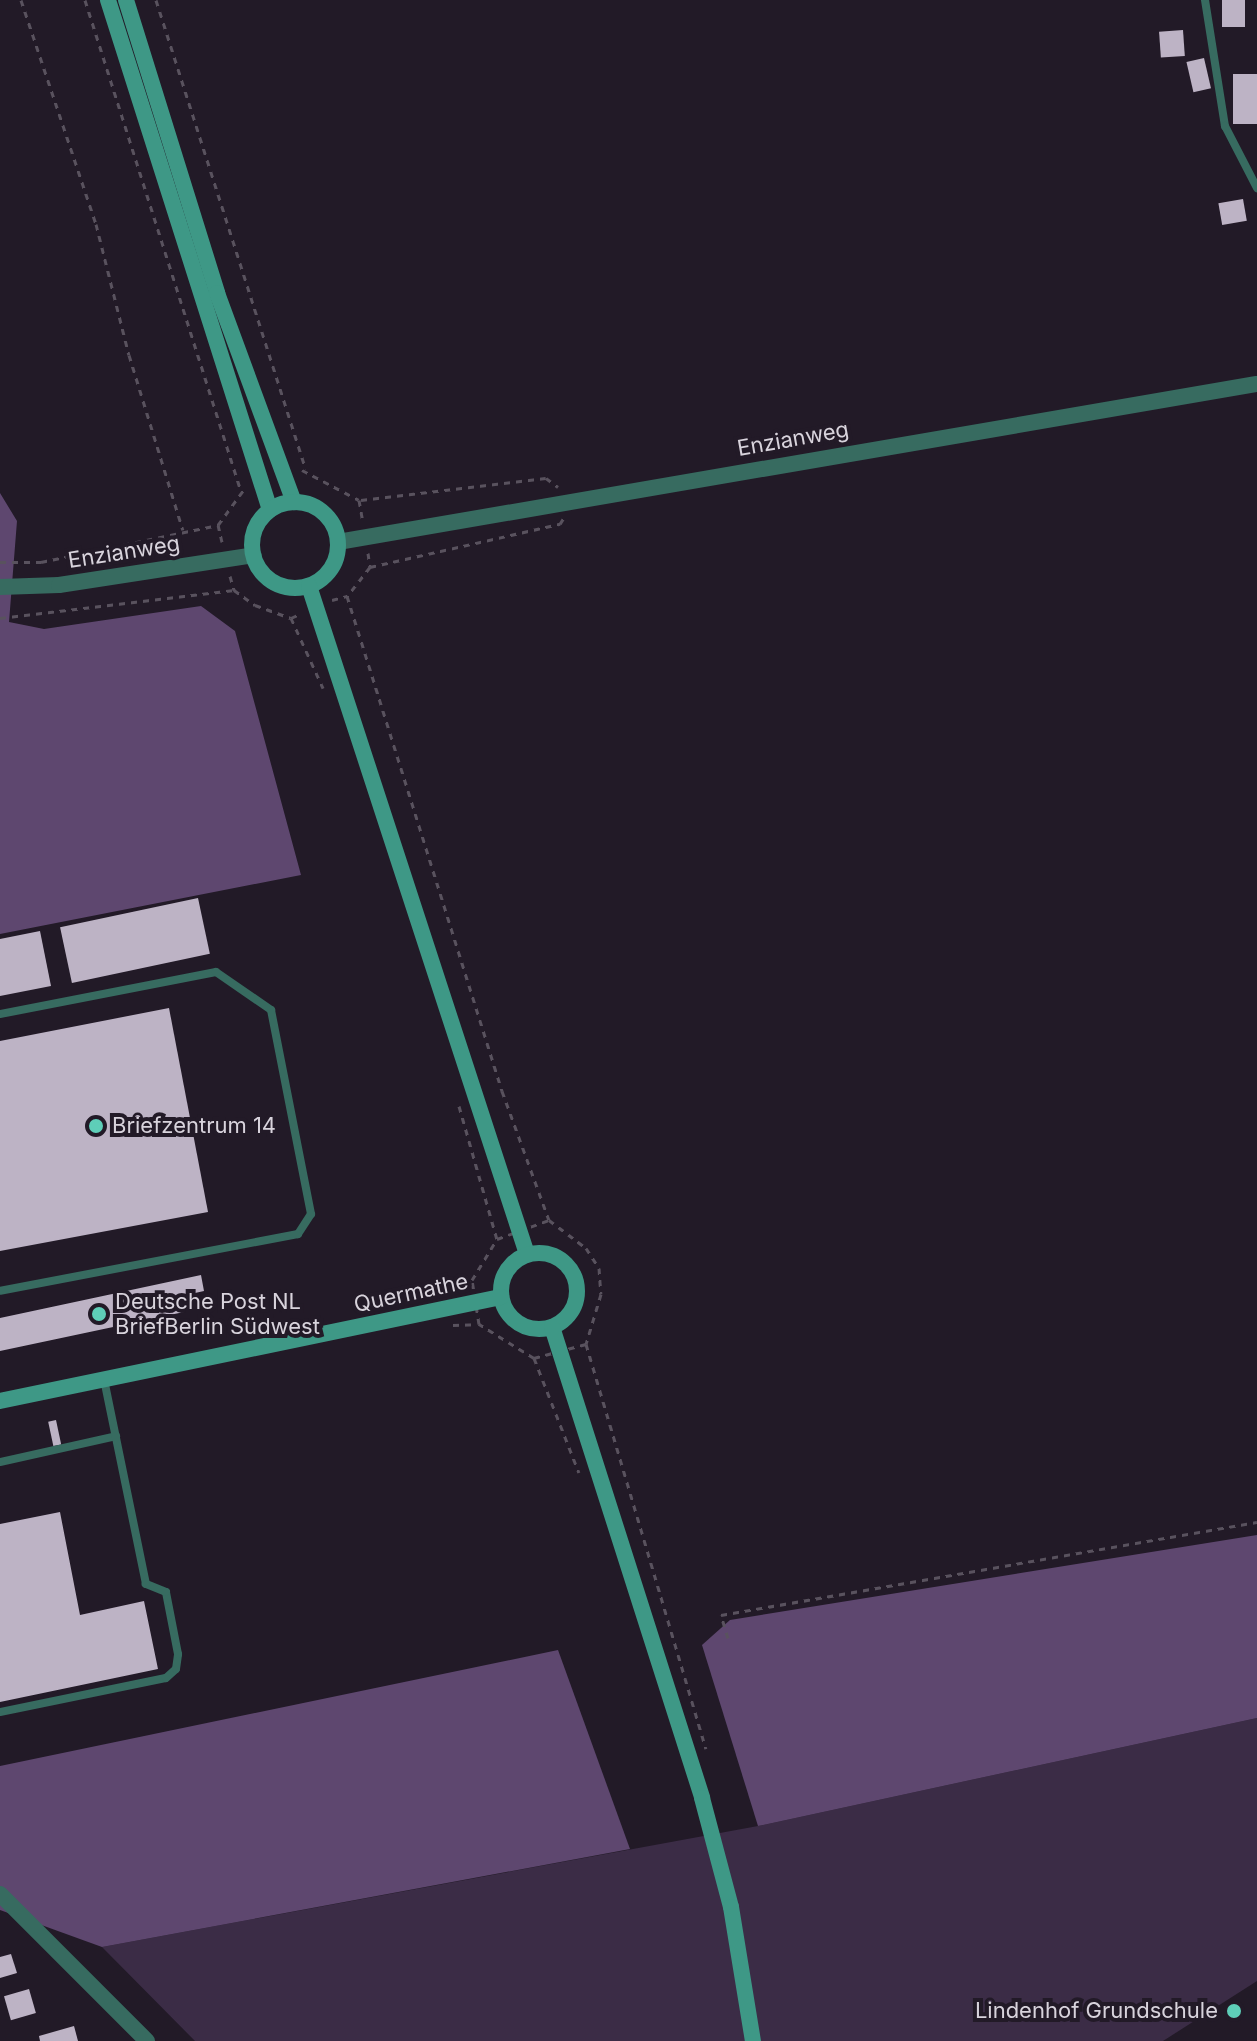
<!DOCTYPE html>
<html>
<head>
<meta charset="utf-8">
<style>
  body { margin:0 }
  #map { position:relative; width:1257px; height:2041px; overflow:hidden; background:#221a27; font-family:Inter,sans-serif }
  div>[style] { position:absolute }
  [style*='--x'] { left:calc(var(--x)*1px); top:calc(var(--y)*1px); width:calc(var(--w)*1px); rotate:calc(var(--a)*1deg) }
  .green>* { inset:0; background:#3b2c46 }
  .forest>* { inset:0; background:#5e476f }
  .building>* { inset:0; background:#bdb3c5; transform-origin:0 0 }
  .path>* { height:3px; margin-top:-1.5px; transform-origin:0; background:repeating-linear-gradient(90deg,#59525e 0 6px,transparent 0 12px) }
  .lane>* { height:8px; margin:-4px; padding:0 4px; transform-origin:4px; border-radius:4px; background:#376b60 }
  .street>* { height:16px; margin:-8px; padding:0 8px; transform-origin:8px; border-radius:8px; background:#376b60 }
  .secondary>* { height:16px; margin:-8px; padding:0 8px; transform-origin:8px; border-radius:8px; background:#3e9886 }
  .secondary>.ring { margin:-8px; padding:0; box-sizing:content-box; background:none; border:16px solid #3e9886; border-radius:50% }
  .dots>* { width:22px; height:22px; translate:-50% -50%; box-sizing:border-box; border:4px solid #221a27; border-radius:50% }
  span { translate:-50% -50%; white-space:nowrap; text-align:center; line-height:1.15; -webkit-text-stroke:8px #221a27; paint-order:stroke }
  .street-label { font-size:22px; color:#d8d3dc }
  .poi-label { font-size:22px; color:#d8d3dc }
  .left { translate:0 -50%; text-align:left }
  .right { translate:-100% -50%; text-align:right }
</style>
</head>
<body>
<div id="map">
  <div class="green">
    <div style="clip-path:polygon(1257px 1718px,1257px 1981px,1163px 2041px,195px 2041px,102px 1947px,758px 1826px)"></div>
  </div>
  <div class="forest">
    <div style="clip-path:polygon(0 493px,17px 521px,9px 622px,44px 629px,201px 606px,235px 631px,301px 875px,0 934px)"></div>
    <div style="clip-path:polygon(1257px 1535px,1257px 1718px,758px 1826px,702px 1645px,730px 1620px)"></div>
    <div style="clip-path:polygon(558px 1650px,630px 1849px,102px 1947px,0 1910px,0 1766px)"></div>
  </div>
  <div class="building">
    <div style="left:1222px;top:0;width:23px;height:27px"></div>
    <div style="left:1183px;top:30px;width:26px;height:24px;rotate:86deg"></div>
    <div style="left:1204px;top:58px;width:31px;height:18px;rotate:77deg"></div>
    <div style="left:1257px;top:74px;width:50px;height:24px;rotate:90deg"></div>
    <div style="left:1243px;top:199px;width:22px;height:25px;rotate:80deg"></div>
    <div style="left:198px;top:898px;width:57px;height:141px;rotate:78deg"></div>
    <div style="clip-path:polygon(40px 931px,51px 986px,0 996px,0 939px)"></div>
    <div style="clip-path:polygon(169px 1008px,208px 1212px,0 1251px,0 1041px)"></div>
    <div style="clip-path:polygon(201px 1275px,204px 1291px,195px 1293px,198px 1309px,0 1351px,0 1318px)"></div>
    <div style="left:56px;top:1420px;width:25px;height:8px;rotate:78deg"></div>
    <div style="clip-path:polygon(60px 1512px,80px 1615px,144px 1601px,158px 1669px,0 1702px,0 1524px)"></div>
    <div style="clip-path:polygon(11px 1954px,17px 1973px,0 1978px,0 1957px)"></div>
    <div style="left:29px;top:1989px;width:25px;height:26px;rotate:74deg"></div>
    <div style="clip-path:polygon(74px 2026px,78px 2041px,40px 2041px,39px 2036px)"></div>
  </div>
  <div class="path">
    <div style="--x:21;--y:0;--w:236;--a:71.5"></div>
    <div style="--x:96;--y:224;--w:135;--a:75.9"></div>
    <div style="--x:129;--y:355;--w:183;--a:72.9"></div>
    <div style="--x:85;--y:0;--w:512;--a:72.38"></div>
    <div style="--x:156;--y:0;--w:492;--a:72.3"></div>
    <div style="--x:302;--y:470;--w:64;--a:27.8"></div>
    <div style="--x:359;--y:500;--w:22;--a:80"></div>
    <div style="--x:361;--y:500;--w:186;--a:-6.8"></div>
    <div style="--x:546;--y:478;--w:15;--a:37"></div>
    <div style="--x:222;--y:542;--w:17;--a:-103"></div>
    <div style="--x:218;--y:525;--w:46;--a:-53.9"></div>
    <div style="--x:368;--y:553;--w:14;--a:82"></div>
    <div style="--x:370;--y:567;--w:37;--a:128"></div>
    <div style="--x:347;--y:596;--w:519;--a:72.61"></div>
    <div style="--x:502;--y:1091;--w:137;--a:70"></div>
    <div style="--x:0;--y:562;--w:41;--a:0"></div>
    <div style="--x:41;--y:562;--w:181;--a:-11.8"></div>
    <div style="--x:370;--y:567;--w:195;--a:-12.8"></div>
    <div style="--x:560;--y:524;--w:6;--a:-59"></div>
    <div style="--x:230;--y:576;--w:15;--a:74"></div>
    <div style="--x:234;--y:590;--w:26;--a:36"></div>
    <div style="--x:255;--y:605;--w:38;--a:20"></div>
    <div style="--x:291;--y:618;--w:10;--a:-24"></div>
    <div style="--x:332;--y:600;--w:16;--a:-15"></div>
    <div style="--x:0;--y:618;--w:236;--a:-6.8"></div>
    <div style="--x:291;--y:618;--w:77;--a:65.4"></div>
    <div style="--x:459;--y:1106;--w:138;--a:74.1"></div>
    <div style="--x:549;--y:1220;--w:46;--a:37.1"></div>
    <div style="--x:586;--y:1248;--w:24;--a:57"></div>
    <div style="--x:599;--y:1268;--w:26;--a:86"></div>
    <div style="--x:601;--y:1294;--w:52;--a:106.7"></div>
    <div style="--x:586;--y:1344;--w:54;--a:164.9"></div>
    <div style="--x:534;--y:1358;--w:65;--a:-148.3"></div>
    <div style="--x:479;--y:1324;--w:45;--a:-99"></div>
    <div style="--x:472;--y:1280;--w:48;--a:-58.6"></div>
    <div style="--x:497;--y:1239;--w:55;--a:-20.1"></div>
    <div style="--x:407;--y:1298;--w:67;--a:-15.5"></div>
    <div style="--x:453;--y:1325;--w:24;--a:-2"></div>
    <div style="--x:586;--y:1344;--w:422;--a:73.5"></div>
    <div style="--x:534;--y:1358;--w:123;--a:68.6"></div>
    <div style="--x:728;--y:1638;--w:24;--a:-107"></div>
    <div style="--x:721;--y:1615;--w:544;--a:-9.84"></div>
  </div>
  <div class="lane">
    <div style="--x:1205;--y:0;--w:128;--a:81"></div>
    <div style="--x:1225;--y:126;--w:70;--a:62.7"></div>
    <div style="--x:0;--y:1014;--w:220;--a:-11"></div>
    <div style="--x:216;--y:972;--w:67;--a:34.6"></div>
    <div style="--x:271;--y:1010;--w:208;--a:78.9"></div>
    <div style="--x:311;--y:1214;--w:24;--a:123"></div>
    <div style="--x:298;--y:1234;--w:303;--a:169.2"></div>
    <div style="--x:0;--y:1462;--w:119;--a:-12.6"></div>
    <div style="--x:0;--y:1712;--w:169;--a:-11.6"></div>
    <div style="--x:166;--y:1678;--w:13;--a:-42"></div>
    <div style="--x:176;--y:1669;--w:15;--a:-82"></div>
    <div style="--x:178;--y:1654;--w:63;--a:-101"></div>
    <div style="--x:166;--y:1592;--w:22;--a:-158"></div>
    <div style="--x:146;--y:1584;--w:208;--a:-101.6"></div>
  </div>
  <div class="street">
    <div style="--x:338;--y:542;--w:932;--a:-9.76"></div>
    <div style="--x:0;--y:587;--w:59;--a:-1.9"></div>
    <div style="--x:59;--y:585;--w:197;--a:-8.7"></div>
    <div style="--x:0;--y:1894;--w:208;--a:45"></div>
  </div>
  <div class="secondary">
    <div style="--x:108;--y:0;--w:535;--a:72.38"></div>
    <div style="--x:126;--y:0;--w:307;--a:72.7"></div>
    <div style="--x:217;--y:293;--w:223;--a:69.8"></div>
    <div class="ring" style="left:252px;top:502px;width:70px;height:70px"></div>
    <div style="--x:309;--y:586;--w:703;--a:71.93"></div>
    <div class="ring" style="left:501px;top:1253px;width:60px;height:60px"></div>
    <div style="--x:552;--y:1327;--w:494;--a:72.3"></div>
    <div style="--x:702;--y:1798;--w:113;--a:75.1"></div>
    <div style="--x:731;--y:1907;--w:136;--a:80.7"></div>
    <div style="--x:0;--y:1401;--w:512;--a:-11.73"></div>
  </div>
  <div class="dots">
    <div style="left:96px;top:1126px;background:#5eceb8"></div>
    <div style="left:99px;top:1314px;background:#5eceb8"></div>
    <div style="left:1234px;top:2011px;background:#5eceb8"></div>
  </div>
  <div class="street-label">
    <span style="left:793px;top:439px;rotate:-10deg">Enzianweg</span>
    <span style="left:124px;top:552px;rotate:-9deg">Enzianweg</span>
    <span style="left:411px;top:1293px;rotate:-12deg">Quermathe</span>
  </div>
  <div class="poi-label">
    <span class="left" style="left:112px;top:1126px">Briefzentrum 14</span>
    <span class="left" style="left:115px;top:1314px">Deutsche Post NL<br>BriefBerlin Südwest</span>
    <span class="right" style="left:1218px;top:2011px">Lindenhof Grundschule</span>
  </div>
</div>
</body>
</html>
